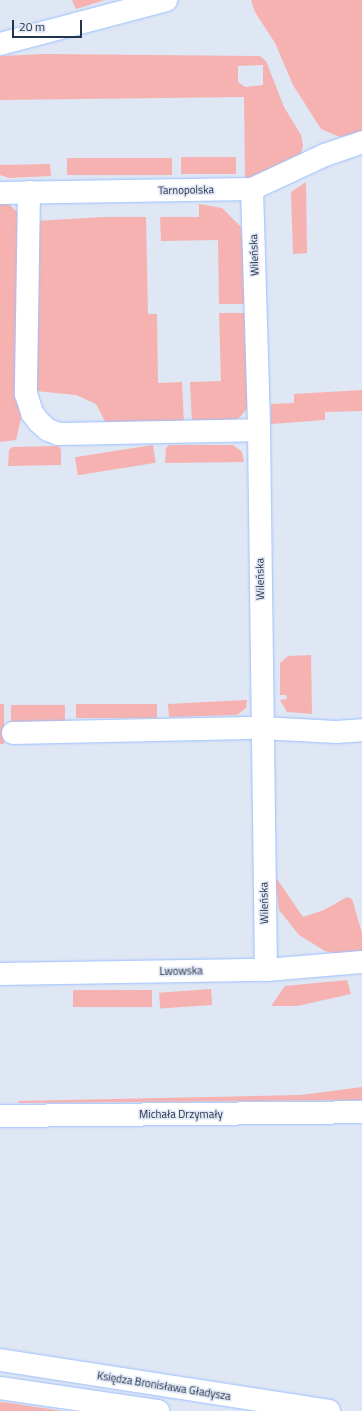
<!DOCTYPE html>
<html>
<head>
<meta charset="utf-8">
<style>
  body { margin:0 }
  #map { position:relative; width:362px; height:1411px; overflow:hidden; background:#dfe6f4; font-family:"Titillium Web",sans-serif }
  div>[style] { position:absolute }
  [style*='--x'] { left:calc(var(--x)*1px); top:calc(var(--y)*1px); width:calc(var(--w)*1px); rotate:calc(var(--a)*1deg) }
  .green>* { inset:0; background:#f6b2b0; transform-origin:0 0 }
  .roads { filter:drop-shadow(0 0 1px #9ac0ff) drop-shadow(0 0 1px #9ac0ff) }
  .street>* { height:22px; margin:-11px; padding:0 11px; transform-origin:11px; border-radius:11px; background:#fff }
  span { translate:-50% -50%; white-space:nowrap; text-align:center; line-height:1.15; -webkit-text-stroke:3px #dfe6f4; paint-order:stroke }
  .street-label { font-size:11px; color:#25344d }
  .scale { position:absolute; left:12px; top:20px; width:70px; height:18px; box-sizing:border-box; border:2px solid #25344d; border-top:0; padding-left:5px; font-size:12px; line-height:14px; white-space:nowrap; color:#25344d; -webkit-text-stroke:3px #dfe6f4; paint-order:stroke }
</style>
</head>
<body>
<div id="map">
  <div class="green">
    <div style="clip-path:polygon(72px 0,105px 0,76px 9px)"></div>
    <div style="clip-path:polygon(251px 0,362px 0,362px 131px,340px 137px,321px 129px,293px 85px,275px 43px,255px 12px)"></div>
    <div style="clip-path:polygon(evenodd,45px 54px,260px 56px,266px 61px,284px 107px,301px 135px,303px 145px,301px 155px,278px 172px,245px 179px,244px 97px,0 100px,0 56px,45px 54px,263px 65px,263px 85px,245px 87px,238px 82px,238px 66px,263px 65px)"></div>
    <div style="left:236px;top:157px;width:17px;height:55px;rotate:90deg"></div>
    <div style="left:172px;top:158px;width:17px;height:105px;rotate:90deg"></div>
    <div style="clip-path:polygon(50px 164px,51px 176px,9px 178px,0 175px,0 165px)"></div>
    <div style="clip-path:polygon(306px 182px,307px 253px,293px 254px,291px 192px)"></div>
    <div style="clip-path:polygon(0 201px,7px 202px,19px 214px,23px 410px,16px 440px,0 442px)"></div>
    <div style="clip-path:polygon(199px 204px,222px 208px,241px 227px,247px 304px,219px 304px,218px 240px,161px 241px,160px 217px,199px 217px)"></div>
    <div style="clip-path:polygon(105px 217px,146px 217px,148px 314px,157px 314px,158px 383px,182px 382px,184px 424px,107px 425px,96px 404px,76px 395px,36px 391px,35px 221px)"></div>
    <div style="clip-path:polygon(219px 313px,248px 313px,248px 408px,237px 420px,192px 423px,190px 382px,221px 381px)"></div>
    <div style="clip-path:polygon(362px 390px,362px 411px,325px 412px,325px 420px,271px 424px,271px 404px,294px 403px,294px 394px)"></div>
    <div style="left:153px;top:445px;width:18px;height:79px;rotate:81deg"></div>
    <div style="clip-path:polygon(169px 445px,233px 445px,242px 452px,244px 462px,165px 463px,166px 448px)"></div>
    <div style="clip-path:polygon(59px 446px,61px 450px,61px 465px,8px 466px,9px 450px,12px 447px)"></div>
    <div style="clip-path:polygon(311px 655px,312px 714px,287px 712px,280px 700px,287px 699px,286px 695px,280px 695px,280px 663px,288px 656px)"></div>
    <div style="clip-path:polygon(247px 700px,246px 708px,237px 715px,169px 717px,168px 704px)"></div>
    <div style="left:0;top:704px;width:4px;height:40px"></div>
    <div style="left:157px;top:704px;width:14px;height:81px;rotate:90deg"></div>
    <div style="left:65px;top:705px;width:17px;height:54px;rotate:90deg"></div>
    <div style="clip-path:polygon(275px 876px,303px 917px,324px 910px,347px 897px,352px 899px,362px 933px,362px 951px,338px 954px,325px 951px,299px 935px,279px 910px)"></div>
    <div style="clip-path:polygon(347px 980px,351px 994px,297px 1006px,271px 1006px,285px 986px)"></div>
    <div style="left:211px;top:989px;width:16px;height:52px;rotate:86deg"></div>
    <div style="left:73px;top:990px;width:79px;height:17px"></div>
    <div style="clip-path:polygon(362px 1087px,362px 1100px,19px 1103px,18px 1101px,301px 1095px)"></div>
    <div style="clip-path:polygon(0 1402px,10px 1403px,63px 1411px,0 1411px)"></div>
  </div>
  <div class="roads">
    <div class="street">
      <div style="--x:0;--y:44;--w:172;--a:-14.8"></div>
      <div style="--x:252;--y:189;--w:241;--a:88.3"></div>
      <div style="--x:259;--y:430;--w:540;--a:89.26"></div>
      <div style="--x:29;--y:192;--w:202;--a:90.9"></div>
      <div style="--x:26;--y:394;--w:20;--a:72"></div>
      <div style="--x:32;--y:413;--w:11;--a:52"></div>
      <div style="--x:39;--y:422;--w:12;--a:42"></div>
      <div style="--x:48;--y:430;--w:12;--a:20"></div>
      <div style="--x:59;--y:434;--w:200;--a:-1.1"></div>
      <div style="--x:0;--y:193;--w:252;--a:-0.9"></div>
      <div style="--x:252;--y:189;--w:81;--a:-25"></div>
      <div style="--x:325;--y:155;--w:39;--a:-19"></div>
      <div style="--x:13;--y:733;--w:248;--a:-1.2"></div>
      <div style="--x:261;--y:728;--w:75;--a:3.1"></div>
      <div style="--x:336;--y:732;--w:26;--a:-4"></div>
      <div style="--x:0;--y:974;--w:266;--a:-0.9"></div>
      <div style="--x:266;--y:970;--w:96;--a:-4.8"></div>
      <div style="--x:0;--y:1116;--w:362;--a:-0.6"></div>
      <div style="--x:0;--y:1360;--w:333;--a:8.8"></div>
      <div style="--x:0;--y:1388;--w:160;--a:8.3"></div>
    </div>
  </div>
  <div class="street-label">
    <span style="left:186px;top:190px;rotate:-1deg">Tarnopolska</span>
    <span style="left:254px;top:255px;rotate:-92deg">Wileńska</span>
    <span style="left:260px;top:579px;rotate:-91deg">Wileńska</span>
    <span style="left:264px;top:903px;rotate:-91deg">Wileńska</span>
    <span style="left:181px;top:971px;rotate:-1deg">Lwowska</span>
    <span style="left:181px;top:1114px">Michała Drzymały</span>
    <span style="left:164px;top:1386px;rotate:9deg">Księdza Bronisława Gładysza</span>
  </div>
  <div class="scale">20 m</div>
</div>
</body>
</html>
